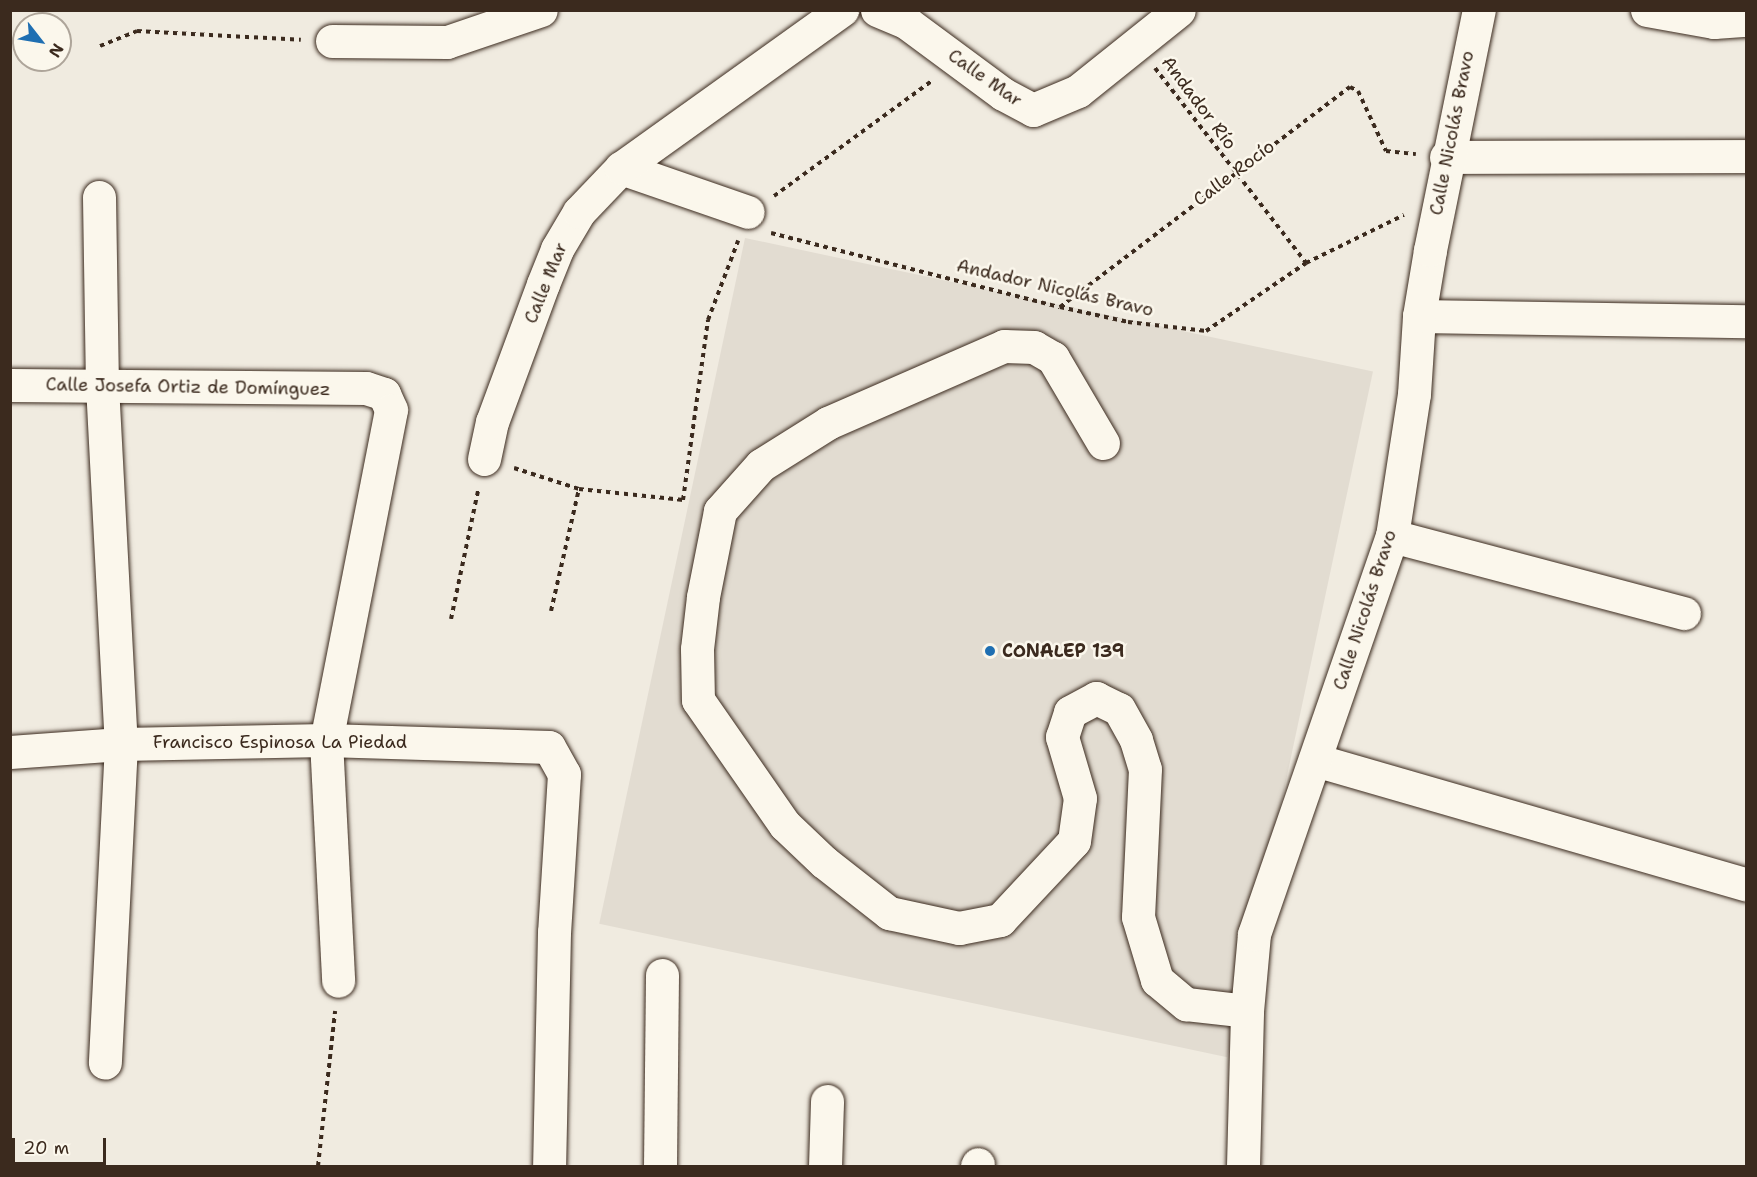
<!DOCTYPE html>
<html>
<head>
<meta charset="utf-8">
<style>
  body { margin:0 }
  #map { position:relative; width:1757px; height:1177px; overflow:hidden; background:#f0ebe0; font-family:"Shantell Sans",sans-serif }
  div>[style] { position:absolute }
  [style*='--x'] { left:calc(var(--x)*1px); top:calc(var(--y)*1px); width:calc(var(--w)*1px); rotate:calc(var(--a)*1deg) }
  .built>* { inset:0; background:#e2dcd1; transform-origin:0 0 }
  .path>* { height:4px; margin-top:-2px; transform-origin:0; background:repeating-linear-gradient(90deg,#3b2a1e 0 4.5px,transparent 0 9px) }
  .roads { filter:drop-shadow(0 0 2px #3b2a1e) drop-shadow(0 0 2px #3b2a1e) }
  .minor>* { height:33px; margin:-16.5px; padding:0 16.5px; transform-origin:16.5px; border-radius:16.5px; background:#fbf7ec }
  .dots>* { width:16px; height:16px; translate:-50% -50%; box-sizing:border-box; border:3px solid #fbf7ec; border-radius:50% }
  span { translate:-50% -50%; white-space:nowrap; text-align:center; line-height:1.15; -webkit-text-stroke:5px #fbf7ec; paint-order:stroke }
  .street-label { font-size:18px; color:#3b2a1e }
  .poi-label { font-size:18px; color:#3b2a1e; font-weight:700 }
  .left { translate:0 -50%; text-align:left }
  .frame { position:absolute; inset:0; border:12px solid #3b2a1e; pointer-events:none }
  .north { position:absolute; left:12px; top:12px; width:60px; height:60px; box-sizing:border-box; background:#fbf7ec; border:2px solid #aea59a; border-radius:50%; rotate:121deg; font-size:16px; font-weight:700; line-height:24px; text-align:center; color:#3b2a1e }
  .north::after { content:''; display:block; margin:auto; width:21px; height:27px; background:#1f6fb2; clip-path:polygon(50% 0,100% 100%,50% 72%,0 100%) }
  .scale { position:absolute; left:12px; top:1138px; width:94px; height:27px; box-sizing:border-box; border:3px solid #3b2a1e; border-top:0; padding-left:8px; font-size:18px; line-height:21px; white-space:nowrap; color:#3b2a1e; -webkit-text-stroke:4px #fbf7ec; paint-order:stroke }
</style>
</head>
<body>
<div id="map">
  <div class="built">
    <div style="left:745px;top:238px;width:642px;height:701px;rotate:12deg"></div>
  </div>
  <div class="path">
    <div style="--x:100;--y:46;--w:40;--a:-22"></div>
    <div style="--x:137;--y:31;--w:164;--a:3.1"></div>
    <div style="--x:1155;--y:68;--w:247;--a:52.2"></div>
    <div style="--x:774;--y:196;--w:197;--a:-36.1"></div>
    <div style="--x:771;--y:233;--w:298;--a:14.4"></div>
    <div style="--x:1060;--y:307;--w:70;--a:12.4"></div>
    <div style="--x:1128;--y:322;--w:79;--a:6.6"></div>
    <div style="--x:1206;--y:331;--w:121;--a:-34.2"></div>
    <div style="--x:1306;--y:263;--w:109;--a:-26.1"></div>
    <div style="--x:1060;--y:307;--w:364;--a:-37.2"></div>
    <div style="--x:1350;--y:87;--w:9;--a:27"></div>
    <div style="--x:1358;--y:91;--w:66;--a:65"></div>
    <div style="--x:1386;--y:151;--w:30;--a:6"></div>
    <div style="--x:514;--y:468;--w:68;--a:17.9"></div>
    <div style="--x:579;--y:489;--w:105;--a:6"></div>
    <div style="--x:683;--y:500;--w:182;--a:-82.1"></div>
    <div style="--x:708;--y:320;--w:85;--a:-69.2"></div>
    <div style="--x:551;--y:611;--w:125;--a:-77.1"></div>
    <div style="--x:451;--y:619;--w:131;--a:-78.1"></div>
    <div style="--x:318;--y:1166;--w:156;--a:-83.7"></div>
  </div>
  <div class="roads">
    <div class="minor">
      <div style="--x:877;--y:10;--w:33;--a:23"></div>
      <div style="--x:907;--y:23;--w:119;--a:36.5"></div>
      <div style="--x:1003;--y:94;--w:34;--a:28"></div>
      <div style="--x:1033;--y:110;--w:49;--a:-22.9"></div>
      <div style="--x:1078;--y:91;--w:129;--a:-38.7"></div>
      <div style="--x:1647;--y:10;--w:68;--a:10.2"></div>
      <div style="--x:1714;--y:22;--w:32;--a:-4"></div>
      <div style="--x:332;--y:41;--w:115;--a:0.5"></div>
      <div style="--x:447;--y:42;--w:99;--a:-18.8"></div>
      <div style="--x:1446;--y:157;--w:300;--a:-0.2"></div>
      <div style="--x:621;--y:168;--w:134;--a:19.1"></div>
      <div style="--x:99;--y:197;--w:188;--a:89.1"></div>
      <div style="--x:102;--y:385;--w:360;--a:87"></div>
      <div style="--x:121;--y:744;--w:319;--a:92.9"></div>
      <div style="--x:1419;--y:316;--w:327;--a:0.9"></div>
      <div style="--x:10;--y:385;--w:356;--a:0.5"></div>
      <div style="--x:366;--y:388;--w:19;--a:18"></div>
      <div style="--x:384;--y:394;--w:17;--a:66"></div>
      <div style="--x:391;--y:410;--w:336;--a:101.1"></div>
      <div style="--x:326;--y:740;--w:241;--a:87.1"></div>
      <div style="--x:1103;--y:443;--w:99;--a:-120.5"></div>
      <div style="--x:1053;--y:358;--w:22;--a:-150"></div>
      <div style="--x:1034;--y:347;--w:30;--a:-178"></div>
      <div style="--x:1004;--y:346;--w:192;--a:156.4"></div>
      <div style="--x:828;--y:423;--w:79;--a:147.9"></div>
      <div style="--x:761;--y:465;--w:62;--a:131.7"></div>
      <div style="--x:720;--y:511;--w:88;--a:101.2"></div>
      <div style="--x:703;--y:597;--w:52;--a:96.6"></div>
      <div style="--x:697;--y:649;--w:51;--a:88.9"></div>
      <div style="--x:698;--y:700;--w:152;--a:55.2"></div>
      <div style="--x:785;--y:825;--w:54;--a:43.5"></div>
      <div style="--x:824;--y:862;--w:83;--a:38.1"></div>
      <div style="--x:889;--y:913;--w:72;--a:12.1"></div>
      <div style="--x:959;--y:928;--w:42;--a:-11"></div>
      <div style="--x:1000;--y:920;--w:108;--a:-46.9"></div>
      <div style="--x:1074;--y:841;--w:43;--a:-82.1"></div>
      <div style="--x:1080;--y:798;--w:64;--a:-106.4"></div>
      <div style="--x:1062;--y:737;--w:26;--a:-72"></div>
      <div style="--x:1070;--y:712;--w:30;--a:-28"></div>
      <div style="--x:1096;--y:698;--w:25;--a:26"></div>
      <div style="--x:1119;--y:709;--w:35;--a:61"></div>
      <div style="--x:1136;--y:740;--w:30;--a:73"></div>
      <div style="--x:1145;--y:769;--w:148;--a:92.7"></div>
      <div style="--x:1138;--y:917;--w:66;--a:73.2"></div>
      <div style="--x:1157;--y:980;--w:38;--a:40"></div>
      <div style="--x:1186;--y:1004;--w:61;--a:6.5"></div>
      <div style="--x:484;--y:459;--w:38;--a:-78"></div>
      <div style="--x:492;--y:422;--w:147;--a:-69.7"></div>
      <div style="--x:543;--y:284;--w:38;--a:-68"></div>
      <div style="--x:557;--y:249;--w:43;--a:-59.3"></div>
      <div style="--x:579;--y:212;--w:61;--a:-46.3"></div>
      <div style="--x:621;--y:168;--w:272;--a:-35.6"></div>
      <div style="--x:1392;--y:536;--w:302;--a:14.8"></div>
      <div style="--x:10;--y:752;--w:111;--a:-4.1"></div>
      <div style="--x:121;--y:744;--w:205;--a:-1.1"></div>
      <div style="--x:326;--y:740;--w:223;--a:1.8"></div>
      <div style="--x:549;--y:747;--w:31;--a:61"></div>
      <div style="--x:564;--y:774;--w:158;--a:93.6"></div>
      <div style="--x:554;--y:932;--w:234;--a:91.2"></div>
      <div style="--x:1315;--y:760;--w:448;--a:16.1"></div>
      <div style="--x:660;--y:1166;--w:191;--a:-89.4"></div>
      <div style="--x:825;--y:1166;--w:65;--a:-88.2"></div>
      <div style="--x:977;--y:1166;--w:2;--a:-63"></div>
      <div style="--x:1243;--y:1166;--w:155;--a:-88.5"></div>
      <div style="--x:1247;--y:1011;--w:77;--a:-84.8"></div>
      <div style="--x:1254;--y:934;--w:421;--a:-70.9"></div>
      <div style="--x:1392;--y:536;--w:144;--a:-81.2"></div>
      <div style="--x:1414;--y:394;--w:78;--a:-86.3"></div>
      <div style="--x:1419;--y:316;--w:67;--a:-80.5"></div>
      <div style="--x:1430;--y:250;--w:245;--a:-78.5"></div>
    </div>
  </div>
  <div class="dots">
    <div style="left:990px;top:651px;background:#1f6fb2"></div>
  </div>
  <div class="street-label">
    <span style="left:985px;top:78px;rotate:35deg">Calle Mar</span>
    <span style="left:1199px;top:103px;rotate:53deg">Andador Río</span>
    <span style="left:1452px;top:133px;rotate:-79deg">Calle Nicolás Bravo</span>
    <span style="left:1234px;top:173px;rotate:-37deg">Calle Rocío</span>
    <span style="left:546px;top:283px;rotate:-68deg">Calle Mar</span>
    <span style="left:1055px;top:288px;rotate:13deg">Andador Nicolás Bravo</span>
    <span style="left:188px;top:387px;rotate:1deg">Calle Josefa Ortiz de Domínguez</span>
    <span style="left:1365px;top:610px;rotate:-72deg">Calle Nicolás Bravo</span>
    <span style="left:280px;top:742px">Francisco Espinosa La Piedad</span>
  </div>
  <div class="poi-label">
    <span class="left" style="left:1002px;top:651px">CONALEP 139</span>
  </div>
  <div class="frame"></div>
  <div class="north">N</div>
  <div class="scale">20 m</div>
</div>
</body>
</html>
